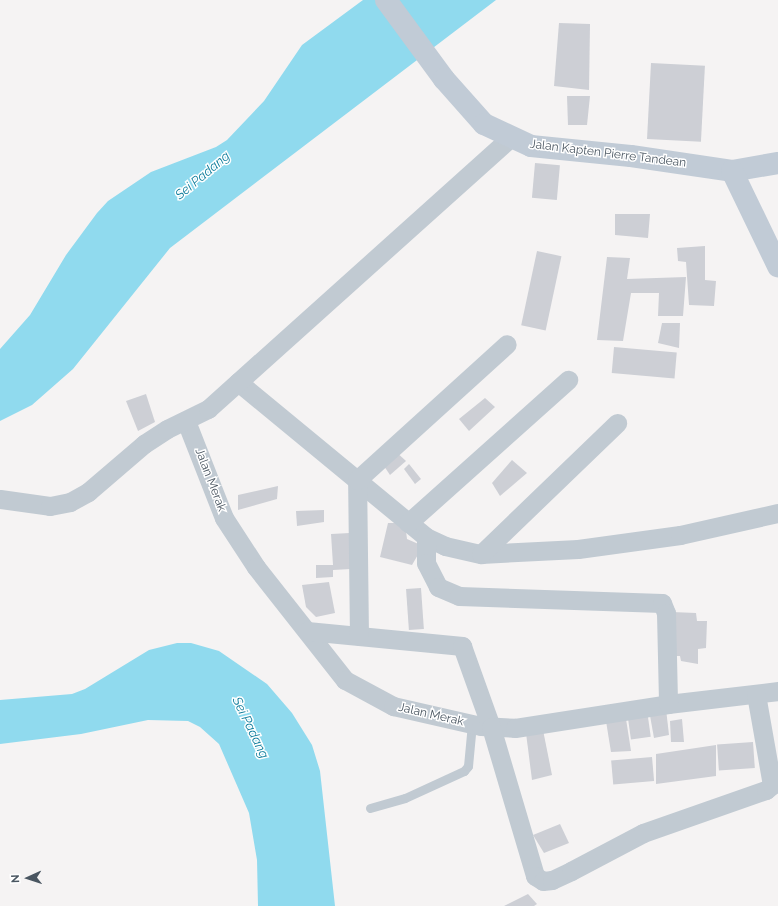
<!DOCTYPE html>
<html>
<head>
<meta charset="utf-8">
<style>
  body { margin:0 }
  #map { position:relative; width:778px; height:906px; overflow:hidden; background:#f5f3f3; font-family:Raleway,sans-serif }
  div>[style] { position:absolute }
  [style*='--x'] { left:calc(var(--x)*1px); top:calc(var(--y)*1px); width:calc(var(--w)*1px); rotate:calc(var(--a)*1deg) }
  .water>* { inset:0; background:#90daee }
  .building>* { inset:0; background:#cdcfd5; transform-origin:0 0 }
  .service>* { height:9px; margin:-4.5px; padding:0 4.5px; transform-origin:4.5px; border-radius:4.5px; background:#c1cad2 }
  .minor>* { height:19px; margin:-9.5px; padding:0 9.5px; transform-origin:9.5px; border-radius:9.5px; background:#c1cad2 }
  .secondary>* { height:22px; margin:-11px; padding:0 11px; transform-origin:11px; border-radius:11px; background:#c1cbd6 }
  span { translate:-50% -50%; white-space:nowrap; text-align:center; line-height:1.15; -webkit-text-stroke:3px #fff; paint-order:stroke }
  .street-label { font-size:12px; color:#4a5661 }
  .water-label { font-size:13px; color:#0c7c9b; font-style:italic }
  .north { position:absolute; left:8px; top:858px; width:40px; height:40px; -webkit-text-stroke:3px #fff; paint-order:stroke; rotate:267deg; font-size:11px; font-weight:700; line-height:16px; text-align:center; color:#4a5661 }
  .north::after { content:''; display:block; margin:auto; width:14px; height:18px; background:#4a5661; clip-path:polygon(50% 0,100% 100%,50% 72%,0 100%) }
</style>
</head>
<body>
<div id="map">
  <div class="water">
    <div style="clip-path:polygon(363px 0,496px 0,170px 248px,73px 369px,32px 405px,0 421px,0 349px,30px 315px,66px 255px,97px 213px,108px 201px,151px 172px,216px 147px,227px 140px,264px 101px,302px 45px)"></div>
    <div style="clip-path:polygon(177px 643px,191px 643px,219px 651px,267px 684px,292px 713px,312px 745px,320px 771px,335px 906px,258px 906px,257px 860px,249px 813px,219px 744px,200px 727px,188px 721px,148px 720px,81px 734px,0 744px,0 700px,72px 694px,85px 689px,149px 650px)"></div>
  </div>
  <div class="building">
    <div style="clip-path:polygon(559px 23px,590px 24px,589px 90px,554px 86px)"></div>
    <div style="left:651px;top:63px;width:54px;height:76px;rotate:3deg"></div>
    <div style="clip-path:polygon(567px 96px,590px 96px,587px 125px,568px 125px)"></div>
    <div style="left:535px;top:163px;width:25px;height:35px;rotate:5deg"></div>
    <div style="clip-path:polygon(615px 214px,650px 214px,648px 238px,615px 235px)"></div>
    <div style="clip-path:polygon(705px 246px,705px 280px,716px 281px,714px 306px,689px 305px,686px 262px,678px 261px,677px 248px)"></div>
    <div style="left:537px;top:251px;width:25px;height:76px;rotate:12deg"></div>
    <div style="clip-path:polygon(607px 257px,630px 258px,627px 279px,686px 277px,683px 316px,658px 316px,659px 293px,631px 293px,623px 341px,597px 340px)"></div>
    <div style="clip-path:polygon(662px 323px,680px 323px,679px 348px,658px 343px)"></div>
    <div style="left:614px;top:347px;width:63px;height:26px;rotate:5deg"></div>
    <div style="clip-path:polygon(146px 394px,155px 422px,138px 431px,126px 401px)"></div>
    <div style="clip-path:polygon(485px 398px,495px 407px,469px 431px,459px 419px)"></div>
    <div style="clip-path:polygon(394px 450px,406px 461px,390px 475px,382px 463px)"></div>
    <div style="clip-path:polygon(512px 460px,527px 473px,500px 496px,492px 483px)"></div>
    <div style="clip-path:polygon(409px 464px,421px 479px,415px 484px,404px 469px)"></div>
    <div style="clip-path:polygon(278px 486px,277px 499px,238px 510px,238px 495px)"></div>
    <div style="clip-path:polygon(324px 510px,324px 522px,297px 526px,296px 511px)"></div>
    <div style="clip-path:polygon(388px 523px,405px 523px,407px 539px,423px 546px,412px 565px,380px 557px)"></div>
    <div style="clip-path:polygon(350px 533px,351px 569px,333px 570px,333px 577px,316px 578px,316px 565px,333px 565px,331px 534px)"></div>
    <div style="clip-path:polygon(329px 582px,335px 613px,316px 617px,306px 607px,302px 585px)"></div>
    <div style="left:421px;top:588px;width:41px;height:15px;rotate:86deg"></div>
    <div style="clip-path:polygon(672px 612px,696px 613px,697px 621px,707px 621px,706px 648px,698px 649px,698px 664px,681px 661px,680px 656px,671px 656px)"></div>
    <div style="clip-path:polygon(666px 709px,669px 735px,654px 738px,649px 710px)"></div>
    <div style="left:647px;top:710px;width:27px;height:20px;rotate:82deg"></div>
    <div style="clip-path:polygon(605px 715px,626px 719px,631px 751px,611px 752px)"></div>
    <div style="clip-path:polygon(682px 719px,684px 742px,671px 742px,670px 721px)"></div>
    <div style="clip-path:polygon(543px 730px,552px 775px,532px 780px,526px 733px)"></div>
    <div style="left:753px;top:742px;width:26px;height:36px;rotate:86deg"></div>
    <div style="clip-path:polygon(716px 745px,716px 776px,656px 784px,656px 754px)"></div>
    <div style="left:652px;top:757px;width:24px;height:41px;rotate:85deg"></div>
    <div style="clip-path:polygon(560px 824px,569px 843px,544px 853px,533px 835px)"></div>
    <div style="clip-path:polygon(528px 894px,537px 904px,534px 906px,504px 906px)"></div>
  </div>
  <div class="service">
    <div style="--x:370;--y:808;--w:36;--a:-16"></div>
    <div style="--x:405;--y:798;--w:65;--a:-24.6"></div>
    <div style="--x:464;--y:771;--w:6;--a:-51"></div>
    <div style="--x:468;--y:766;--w:42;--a:-84.6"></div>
  </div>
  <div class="minor">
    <div style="--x:238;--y:382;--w:244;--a:39.5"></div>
    <div style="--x:426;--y:537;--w:21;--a:25"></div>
    <div style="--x:445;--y:546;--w:37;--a:13"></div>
    <div style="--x:481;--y:554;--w:97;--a:-3"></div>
    <div style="--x:578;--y:549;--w:103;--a:-7.8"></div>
    <div style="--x:680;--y:535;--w:100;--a:-12.7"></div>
    <div style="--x:186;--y:421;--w:104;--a:68.6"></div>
    <div style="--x:224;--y:518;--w:59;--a:56.9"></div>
    <div style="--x:256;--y:567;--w:144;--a:51.8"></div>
    <div style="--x:345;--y:680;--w:55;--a:28.4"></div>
    <div style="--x:393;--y:706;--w:90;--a:12.8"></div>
    <div style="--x:481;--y:726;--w:34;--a:3"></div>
    <div style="--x:515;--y:728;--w:155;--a:-8.9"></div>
    <div style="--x:668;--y:704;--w:111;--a:-6.7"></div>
    <div style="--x:0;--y:499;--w:50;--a:8"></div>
    <div style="--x:50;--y:506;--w:20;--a:-11"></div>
    <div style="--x:70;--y:502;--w:21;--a:-29"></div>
    <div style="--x:88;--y:492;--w:74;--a:-40.6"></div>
    <div style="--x:144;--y:444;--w:27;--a:-33"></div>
    <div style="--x:167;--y:429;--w:46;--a:-26"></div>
    <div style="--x:208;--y:409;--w:407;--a:-41.9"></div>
    <div style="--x:408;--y:523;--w:215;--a:-41.8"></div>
    <div style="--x:426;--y:537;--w:26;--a:90"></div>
    <div style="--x:426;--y:563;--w:27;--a:63"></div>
    <div style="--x:438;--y:587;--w:23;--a:23"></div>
    <div style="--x:459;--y:596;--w:203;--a:2"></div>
    <div style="--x:662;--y:603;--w:11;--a:68"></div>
    <div style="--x:666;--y:613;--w:91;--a:88.7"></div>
    <div style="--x:481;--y:554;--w:189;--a:-43.9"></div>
    <div style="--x:307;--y:631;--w:156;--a:5.5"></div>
    <div style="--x:462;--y:646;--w:86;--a:70.3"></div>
    <div style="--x:491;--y:727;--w:155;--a:73.5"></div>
    <div style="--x:535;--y:876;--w:9;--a:32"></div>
    <div style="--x:543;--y:881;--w:9;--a:-6"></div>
    <div style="--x:552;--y:880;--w:21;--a:-25"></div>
    <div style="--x:571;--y:871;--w:81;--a:-27.8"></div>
    <div style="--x:643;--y:833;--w:130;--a:-19.3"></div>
    <div style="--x:766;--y:790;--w:8;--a:-40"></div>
    <div style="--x:772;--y:785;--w:92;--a:-100"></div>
    <div style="--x:359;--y:636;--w:156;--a:-90.7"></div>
    <div style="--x:357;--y:480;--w:202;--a:-42.2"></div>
  </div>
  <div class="secondary">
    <div style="--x:386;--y:0;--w:98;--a:53.7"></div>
    <div style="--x:444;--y:79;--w:60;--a:48.4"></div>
    <div style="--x:484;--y:124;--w:52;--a:25.1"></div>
    <div style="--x:531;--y:146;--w:100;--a:5.7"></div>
    <div style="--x:631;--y:156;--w:102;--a:8.4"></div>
    <div style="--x:732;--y:171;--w:47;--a:-9.9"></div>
    <div style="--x:732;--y:171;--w:106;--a:64.2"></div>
  </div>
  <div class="street-label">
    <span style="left:608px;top:154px;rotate:7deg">Jalan Kapten Pierre Tandean</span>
    <span style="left:210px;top:480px;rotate:69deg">Jalan Merak</span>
    <span style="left:431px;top:715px;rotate:13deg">Jalan Merak</span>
  </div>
  <div class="water-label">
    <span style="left:203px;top:176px;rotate:-40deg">Sei Padang</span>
    <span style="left:250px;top:728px;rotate:64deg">Sei Padang</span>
  </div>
  <div class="north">N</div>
</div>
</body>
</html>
